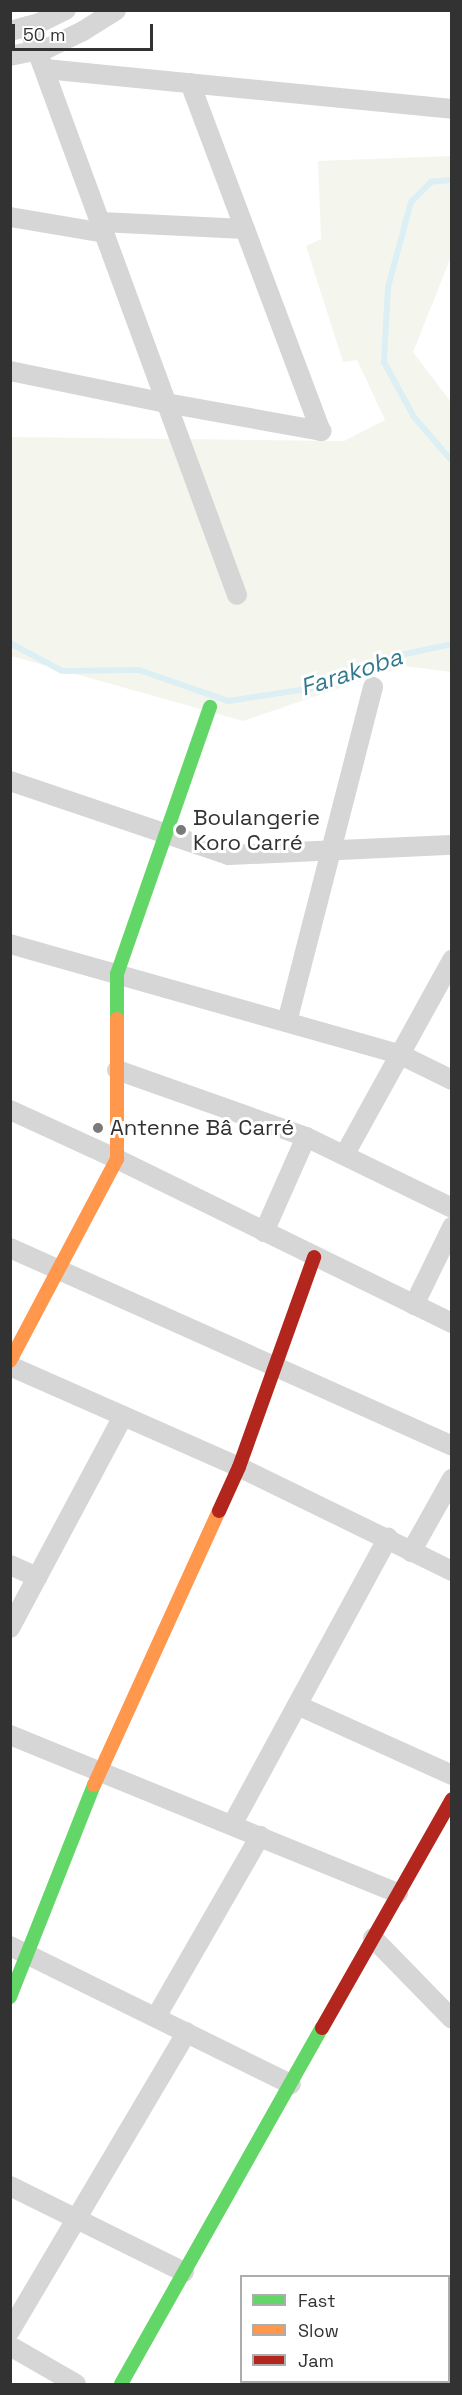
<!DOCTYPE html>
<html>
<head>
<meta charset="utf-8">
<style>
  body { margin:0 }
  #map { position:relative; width:462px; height:2395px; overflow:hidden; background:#fff; font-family:"Space Grotesk",sans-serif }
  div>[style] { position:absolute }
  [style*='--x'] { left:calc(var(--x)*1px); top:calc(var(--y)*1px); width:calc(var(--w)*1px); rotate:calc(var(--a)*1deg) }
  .green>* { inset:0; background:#f4f6ed }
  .stream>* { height:6px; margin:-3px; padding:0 3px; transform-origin:3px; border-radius:3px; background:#dbeff4 }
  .street>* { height:20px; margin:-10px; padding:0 10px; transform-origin:10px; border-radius:10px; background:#d6d6d6 }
  .fast>* { height:14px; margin:-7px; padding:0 7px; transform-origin:7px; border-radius:7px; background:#63d668 }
  .slow>* { height:14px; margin:-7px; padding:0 7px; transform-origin:7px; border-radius:7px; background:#ff974d }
  .jam>* { height:14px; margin:-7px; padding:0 7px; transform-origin:7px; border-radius:7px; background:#b3261e }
  .dots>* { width:16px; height:16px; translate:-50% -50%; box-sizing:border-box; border:3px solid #fff; border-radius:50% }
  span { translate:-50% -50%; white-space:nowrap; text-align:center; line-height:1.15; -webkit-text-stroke:6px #fff; paint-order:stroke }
  .poi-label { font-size:22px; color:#323232 }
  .left { translate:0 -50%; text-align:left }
  .water-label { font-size:24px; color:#337a8e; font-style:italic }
  .frame { position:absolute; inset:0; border:12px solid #323232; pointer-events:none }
  .legend { position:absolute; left:240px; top:2275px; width:210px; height:108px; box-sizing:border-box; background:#fff; border:2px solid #adadad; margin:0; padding:8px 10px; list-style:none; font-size:18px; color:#323232 }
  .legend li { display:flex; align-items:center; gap:12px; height:30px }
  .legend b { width:30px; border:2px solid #adadad }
  .scale { position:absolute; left:12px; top:24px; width:141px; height:27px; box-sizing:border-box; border:3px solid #323232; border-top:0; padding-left:8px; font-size:18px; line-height:21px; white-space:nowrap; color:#323232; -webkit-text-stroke:4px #fff; paint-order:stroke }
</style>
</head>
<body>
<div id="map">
  <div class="green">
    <div style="clip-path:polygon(451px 156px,451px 257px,413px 352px,451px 402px,451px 672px,404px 666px,243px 721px,11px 656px,10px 437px,344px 441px,385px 420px,357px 360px,343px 362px,306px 246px,321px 239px,318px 161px)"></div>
  </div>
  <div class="stream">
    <div style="--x:452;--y:180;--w:21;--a:175"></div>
    <div style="--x:431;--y:182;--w:28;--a:135"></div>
    <div style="--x:411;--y:202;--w:88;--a:105.1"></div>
    <div style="--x:388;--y:287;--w:75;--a:93.1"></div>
    <div style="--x:384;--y:362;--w:63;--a:61.4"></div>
    <div style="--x:414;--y:417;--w:58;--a:49.2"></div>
    <div style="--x:10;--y:643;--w:59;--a:28.3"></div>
    <div style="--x:62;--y:671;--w:77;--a:-0.7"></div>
    <div style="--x:139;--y:670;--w:94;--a:19.2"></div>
    <div style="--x:228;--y:701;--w:93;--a:-8.7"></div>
    <div style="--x:320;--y:687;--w:77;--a:-22.9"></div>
    <div style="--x:391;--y:657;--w:62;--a:-12"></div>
  </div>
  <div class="street">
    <div style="--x:28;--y:26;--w:606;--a:69.83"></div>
    <div style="--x:10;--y:31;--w:30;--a:-15"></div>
    <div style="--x:39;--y:23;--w:30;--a:-26"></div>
    <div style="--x:10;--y:56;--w:39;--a:-12"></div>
    <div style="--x:48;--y:48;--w:39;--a:-26"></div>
    <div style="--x:83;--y:31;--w:39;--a:-32"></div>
    <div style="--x:45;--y:69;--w:409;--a:5.6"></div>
    <div style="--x:190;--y:83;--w:372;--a:69.4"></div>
    <div style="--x:10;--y:217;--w:96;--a:9.6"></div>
    <div style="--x:101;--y:222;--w:144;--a:2.8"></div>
    <div style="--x:10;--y:371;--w:159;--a:11.6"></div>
    <div style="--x:166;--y:403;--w:158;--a:10.2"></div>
    <div style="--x:10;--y:781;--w:231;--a:18.7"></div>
    <div style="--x:229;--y:855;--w:223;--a:-2.6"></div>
    <div style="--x:10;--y:944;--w:404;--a:15.8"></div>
    <div style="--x:399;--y:1054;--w:59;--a:26.1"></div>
    <div style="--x:287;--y:1022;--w:346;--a:-75.6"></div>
    <div style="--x:117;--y:1070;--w:201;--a:19.5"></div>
    <div style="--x:306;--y:1137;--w:162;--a:25.9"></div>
    <div style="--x:10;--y:1110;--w:118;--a:24.6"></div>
    <div style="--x:117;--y:1159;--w:373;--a:26.1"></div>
    <div style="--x:345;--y:1154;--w:222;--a:-61.1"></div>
    <div style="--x:264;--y:1232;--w:104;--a:-66.1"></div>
    <div style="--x:10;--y:1248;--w:484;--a:24.1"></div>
    <div style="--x:414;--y:1305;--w:87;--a:-64"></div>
    <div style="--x:10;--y:1366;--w:250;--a:23.8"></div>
    <div style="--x:239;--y:1467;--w:237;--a:26"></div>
    <div style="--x:411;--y:1552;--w:84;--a:-60.7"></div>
    <div style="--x:10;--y:1565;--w:30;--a:24"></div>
    <div style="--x:10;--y:1628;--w:240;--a:-61.9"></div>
    <div style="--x:297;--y:1705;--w:170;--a:24.3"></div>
    <div style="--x:10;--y:1735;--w:419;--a:22.2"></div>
    <div style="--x:232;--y:1825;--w:327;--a:-61.5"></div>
    <div style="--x:373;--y:1938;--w:113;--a:45.7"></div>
    <div style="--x:10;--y:1946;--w:313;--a:26.2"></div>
    <div style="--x:156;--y:2017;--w:209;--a:-60.1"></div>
    <div style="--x:10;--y:2186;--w:194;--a:26.3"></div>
    <div style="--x:10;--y:2331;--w:347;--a:-59.4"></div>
    <div style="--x:10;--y:2346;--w:76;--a:29.9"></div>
  </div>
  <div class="fast">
    <div style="--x:117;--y:1019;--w:45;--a:-90"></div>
    <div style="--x:117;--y:974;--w:283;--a:-70.8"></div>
    <div style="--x:10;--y:1997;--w:228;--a:-68.4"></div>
    <div style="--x:121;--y:2384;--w:409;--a:-60.6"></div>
  </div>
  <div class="slow">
    <div style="--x:10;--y:1361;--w:229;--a:-62.1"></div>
    <div style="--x:117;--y:1159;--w:140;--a:-90"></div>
    <div style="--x:94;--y:1785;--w:301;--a:-65.5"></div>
  </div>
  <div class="jam">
    <div style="--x:219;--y:1511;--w:48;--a:-65.6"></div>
    <div style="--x:239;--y:1467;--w:223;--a:-70.3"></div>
    <div style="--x:322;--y:2028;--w:263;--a:-60.4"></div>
  </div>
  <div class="dots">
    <div style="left:181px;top:830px;background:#7a7a7a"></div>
    <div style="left:98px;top:1128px;background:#7a7a7a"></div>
  </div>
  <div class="poi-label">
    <span class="left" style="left:193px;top:830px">Boulangerie<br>Koro Carré</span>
    <span class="left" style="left:110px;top:1128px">Antenne Bâ Carré</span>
  </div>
  <div class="water-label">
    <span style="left:351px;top:672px;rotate:-18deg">Farakoba</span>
  </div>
  <div class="frame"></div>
  <ul class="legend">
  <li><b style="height:8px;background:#63d668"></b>Fast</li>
  <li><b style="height:8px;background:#ff974d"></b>Slow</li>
  <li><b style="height:8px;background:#b3261e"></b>Jam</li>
  </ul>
  <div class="scale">50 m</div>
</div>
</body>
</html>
